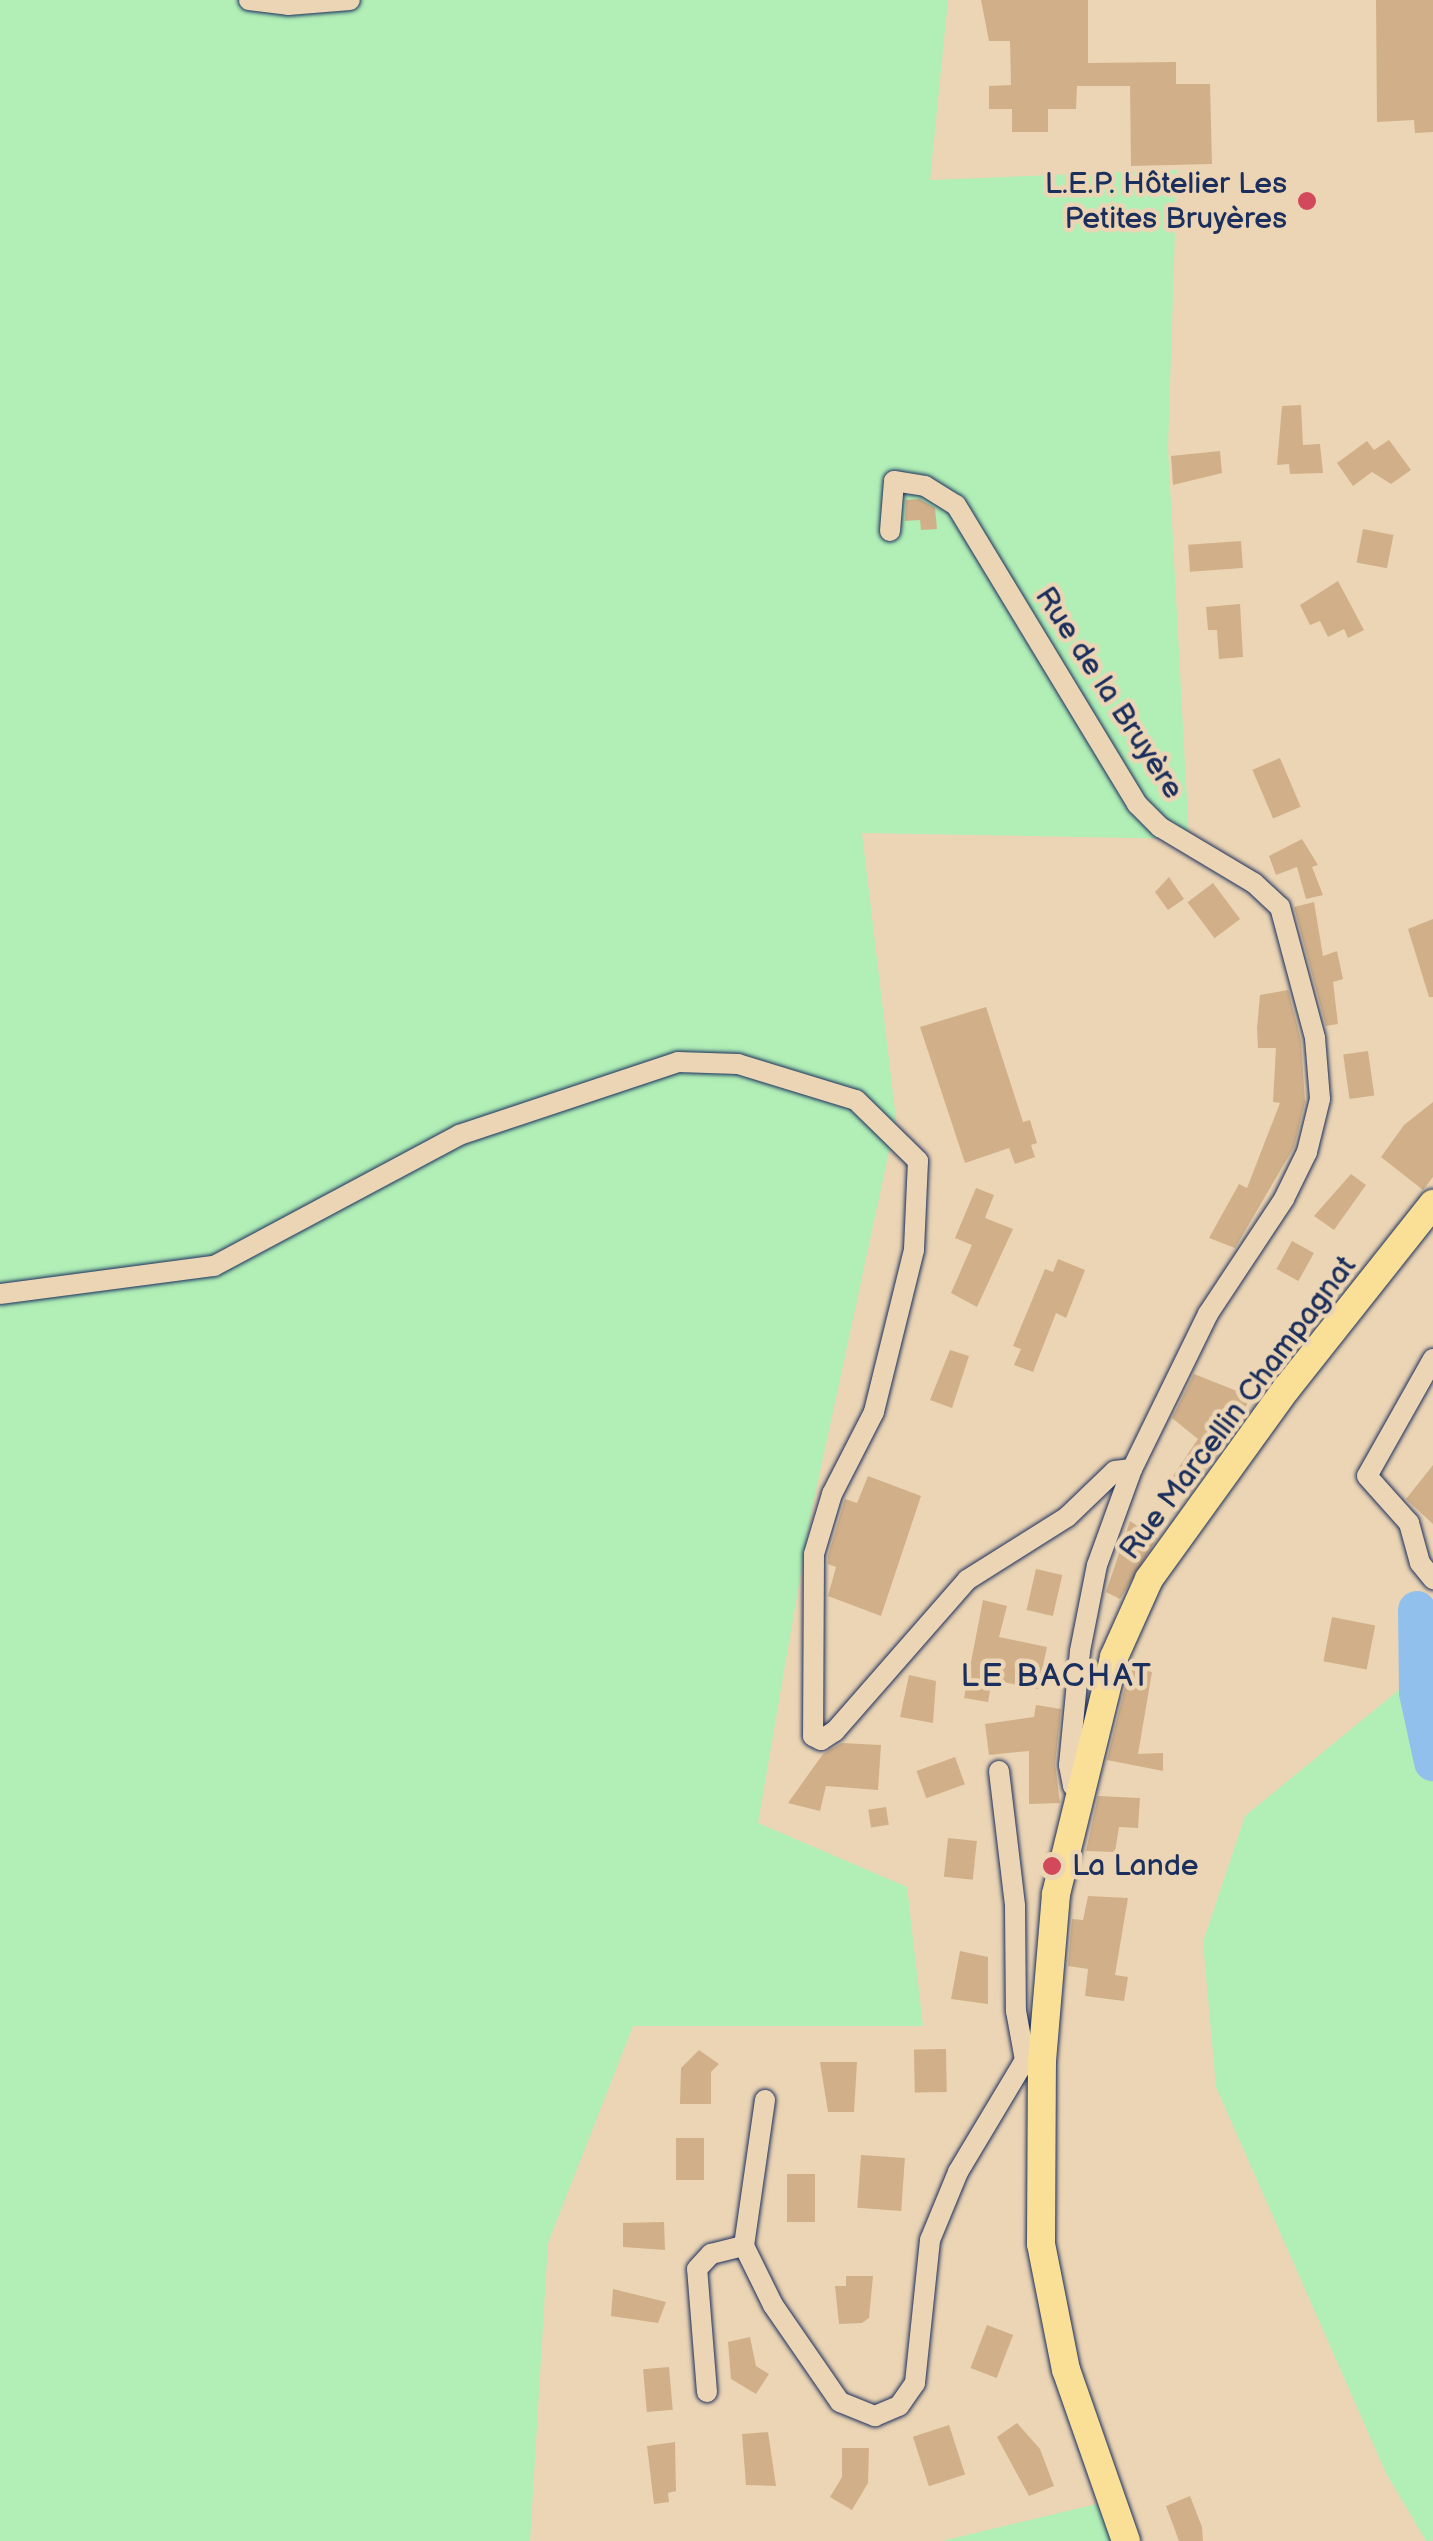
<!DOCTYPE html>
<html>
<head>
<meta charset="utf-8">
<style>
  body { margin:0 }
  #map { position:relative; width:1433px; height:2541px; overflow:hidden; background:#ecd5b4; font-family:"Balsamiq Sans",sans-serif }
  div>[style] { position:absolute }
  [style*='--x'] { left:calc(var(--x)*1px); top:calc(var(--y)*1px); width:calc(var(--w)*1px); rotate:calc(var(--a)*1deg) }
  .green>* { inset:0; background:#b1efb6 }
  .river>* { height:38px; margin:-19px; padding:0 19px; transform-origin:19px; border-radius:19px; background:#92c0ec }
  .building>* { inset:0; background:#d1b089; transform-origin:0 0 }
  .roads { filter:drop-shadow(0 0 2px #1b2f5e) drop-shadow(0 0 2px #1b2f5e) }
  .minor>* { height:20px; margin:-10px; padding:0 10px; transform-origin:10px; border-radius:10px; background:#ecd5b4 }
  .major>* { height:28px; margin:-14px; padding:0 14px; transform-origin:14px; border-radius:14px; background:#fadf96 }
  .dots>* { width:28px; height:28px; translate:-50% -50%; box-sizing:border-box; border:5px solid #ecd5b4; border-radius:50% }
  span { translate:-50% -50%; white-space:nowrap; text-align:center; line-height:1.15; -webkit-text-stroke:9px #ecd5b4; paint-order:stroke }
  .poi-label { font-size:30px; color:#1b2f5e }
  .right { translate:-100% -50%; text-align:right }
  .left { translate:0 -50%; text-align:left }
  .street-label { font-size:30px; color:#1b2f5e }
  .neighbourhood-label { font-size:32px; color:#1b2f5e; letter-spacing:2.5px }
</style>
</head>
<body>
<div id="map">
  <div class="green">
    <div style="clip-path:polygon(0 0,948px 0,930px 180px,1177px 170px,1168px 448px,1189px 839px,862px 833px,896px 1119px,811px 1514px,758px 1823px,907px 1887px,923px 2026px,633px 2026px,548px 2243px,530px 2541px,0 2541px)"></div>
    <div style="clip-path:polygon(1433px 1662px,1433px 2541px,1426px 2541px,1386px 2473px,1216px 2087px,1203px 1942px,1245px 1816px)"></div>
    <div style="clip-path:polygon(1097px 2504px,1113px 2541px,942px 2541px)"></div>
  </div>
  <div class="river">
    <div style="--x:1417;--y:1610;--w:83;--a:89.3"></div>
    <div style="--x:1418;--y:1693;--w:71;--a:77.7"></div>
  </div>
  <div class="building">
    <div style="clip-path:polygon(981px 0,1088px 0,1088px 63px,1176px 62px,1176px 84px,1210px 84px,1212px 164px,1131px 166px,1130px 86px,1077px 86px,1076px 109px,1048px 109px,1048px 132px,1012px 132px,1012px 109px,989px 109px,989px 86px,1011px 85px,1010px 41px,989px 41px)"></div>
    <div style="clip-path:polygon(1376px 0,1433px 0,1433px 132px,1415px 133px,1414px 120px,1377px 122px)"></div>
    <div style="clip-path:polygon(1301px 405px,1303px 445px,1320px 444px,1323px 473px,1290px 474px,1289px 464px,1277px 465px,1282px 406px)"></div>
    <div style="clip-path:polygon(1389px 440px,1411px 470px,1391px 484px,1372px 472px,1353px 486px,1337px 463px,1367px 441px,1374px 450px)"></div>
    <div style="clip-path:polygon(1220px 451px,1222px 473px,1173px 485px,1171px 456px)"></div>
    <div style="clip-path:polygon(920px 499px,935px 508px,937px 529px,921px 530px,920px 520px,905px 521px,906px 500px)"></div>
    <div style="left:1363px;top:529px;width:31px;height:34px;rotate:11deg"></div>
    <div style="left:1241px;top:541px;width:27px;height:53px;rotate:86deg"></div>
    <div style="clip-path:polygon(1338px 581px,1364px 630px,1348px 638px,1344px 629px,1328px 637px,1320px 621px,1310px 625px,1300px 605px)"></div>
    <div style="clip-path:polygon(1240px 604px,1243px 657px,1219px 659px,1217px 630px,1208px 630px,1206px 607px)"></div>
    <div style="left:1280px;top:758px;width:53px;height:30px;rotate:67deg"></div>
    <div style="clip-path:polygon(1302px 839px,1318px 865px,1312px 867px,1323px 895px,1306px 899px,1297px 867px,1276px 875px,1269px 856px)"></div>
    <div style="clip-path:polygon(1169px 877px,1184px 899px,1168px 910px,1155px 892px)"></div>
    <div style="left:1213px;top:883px;width:45px;height:32px;rotate:53deg"></div>
    <div style="clip-path:polygon(1314px 902px,1323px 956px,1337px 951px,1343px 979px,1333px 982px,1338px 1024px,1326px 1026px,1294px 907px)"></div>
    <div style="clip-path:polygon(1433px 919px,1433px 997px,1429px 997px,1408px 929px)"></div>
    <div style="clip-path:polygon(1288px 990px,1301px 1040px,1305px 1102px,1294px 1147px,1235px 1248px,1209px 1238px,1239px 1184px,1247px 1188px,1280px 1103px,1273px 1102px,1276px 1048px,1258px 1048px,1257px 1028px,1260px 995px)"></div>
    <div style="clip-path:polygon(986px 1007px,1023px 1122px,1030px 1120px,1037px 1143px,1031px 1145px,1035px 1157px,1015px 1164px,1009px 1148px,965px 1163px,920px 1027px)"></div>
    <div style="left:1368px;top:1051px;width:45px;height:25px;rotate:82deg"></div>
    <div style="clip-path:polygon(1433px 1102px,1433px 1177px,1423px 1190px,1381px 1157px,1404px 1125px)"></div>
    <div style="clip-path:polygon(1351px 1174px,1366px 1185px,1334px 1230px,1314px 1216px)"></div>
    <div style="clip-path:polygon(976px 1188px,994px 1195px,985px 1218px,1013px 1229px,977px 1307px,951px 1293px,972px 1245px,955px 1238px)"></div>
    <div style="left:1292px;top:1241px;width:25px;height:32px;rotate:29deg"></div>
    <div style="clip-path:polygon(1058px 1259px,1085px 1270px,1066px 1318px,1056px 1313px,1033px 1372px,1014px 1365px,1021px 1349px,1013px 1346px,1045px 1269px,1053px 1272px)"></div>
    <div style="clip-path:polygon(950px 1350px,969px 1356px,952px 1408px,930px 1400px)"></div>
    <div style="clip-path:polygon(1194px 1374px,1252px 1397px,1191px 1490px,1173px 1476px,1198px 1439px,1172px 1418px)"></div>
    <div style="clip-path:polygon(1433px 1465px,1433px 1524px,1406px 1499px)"></div>
    <div style="clip-path:polygon(868px 1476px,921px 1496px,881px 1616px,828px 1596px,836px 1567px,828px 1564px,828px 1556px,845px 1499px,857px 1503px)"></div>
    <div style="clip-path:polygon(1130px 1521px,1157px 1538px,1120px 1599px,1106px 1592px)"></div>
    <div style="left:1036px;top:1569px;width:27px;height:42px;rotate:13deg"></div>
    <div style="clip-path:polygon(983px 1600px,1007px 1606px,999px 1637px,1047px 1647px,1038px 1689px,992px 1680px,988px 1702px,964px 1698px)"></div>
    <div style="left:1332px;top:1617px;width:44px;height:45px;rotate:11deg"></div>
    <div style="clip-path:polygon(1130px 1667px,1152px 1672px,1138px 1754px,1163px 1753px,1163px 1771px,1107px 1760px)"></div>
    <div style="clip-path:polygon(909px 1675px,936px 1681px,933px 1723px,900px 1717px)"></div>
    <div style="clip-path:polygon(1036px 1705px,1061px 1709px,1055px 1764px,1060px 1803px,1029px 1804px,1029px 1751px,989px 1755px,985px 1724px,1034px 1717px)"></div>
    <div style="clip-path:polygon(842px 1743px,881px 1745px,878px 1790px,826px 1786px,820px 1811px,788px 1803px,823px 1754px)"></div>
    <div style="left:955px;top:1757px;width:29px;height:41px;rotate:70deg"></div>
    <div style="clip-path:polygon(1098px 1796px,1140px 1798px,1138px 1828px,1119px 1827px,1115px 1852px,1086px 1851px)"></div>
    <div style="left:886px;top:1807px;width:18px;height:18px;rotate:81deg"></div>
    <div style="left:948px;top:1838px;width:29px;height:39px;rotate:6deg"></div>
    <div style="clip-path:polygon(1088px 1896px,1128px 1898px,1115px 1975px,1128px 1977px,1124px 2001px,1085px 1996px,1088px 1969px,1068px 1966px,1072px 1919px,1083px 1920px)"></div>
    <div style="clip-path:polygon(960px 1951px,988px 1957px,988px 2004px,951px 1999px)"></div>
    <div style="left:946px;top:2049px;width:43px;height:32px;rotate:89deg"></div>
    <div style="clip-path:polygon(699px 2050px,719px 2064px,711px 2072px,711px 2104px,680px 2104px,681px 2068px)"></div>
    <div style="clip-path:polygon(820px 2062px,857px 2062px,854px 2112px,828px 2112px)"></div>
    <div style="left:676px;top:2138px;width:28px;height:42px"></div>
    <div style="left:861px;top:2155px;width:44px;height:53px;rotate:4deg"></div>
    <div style="left:787px;top:2174px;width:28px;height:48px"></div>
    <div style="clip-path:polygon(664px 2222px,665px 2250px,623px 2247px,623px 2223px)"></div>
    <div style="clip-path:polygon(846px 2276px,873px 2276px,869px 2318px,862px 2323px,839px 2324px,835px 2286px,846px 2286px)"></div>
    <div style="clip-path:polygon(613px 2289px,666px 2302px,658px 2323px,611px 2316px)"></div>
    <div style="left:987px;top:2325px;width:28px;height:46px;rotate:21deg"></div>
    <div style="clip-path:polygon(750px 2337px,756px 2366px,769px 2374px,756px 2394px,731px 2379px,728px 2342px)"></div>
    <div style="left:669px;top:2367px;width:43px;height:26px;rotate:85deg"></div>
    <div style="clip-path:polygon(1017px 2423px,1040px 2449px,1054px 2486px,1029px 2496px,997px 2437px)"></div>
    <div style="left:949px;top:2425px;width:52px;height:38px;rotate:72deg"></div>
    <div style="clip-path:polygon(768px 2432px,776px 2486px,746px 2485px,742px 2434px)"></div>
    <div style="clip-path:polygon(675px 2442px,676px 2491px,668px 2493px,669px 2502px,654px 2504px,647px 2446px)"></div>
    <div style="clip-path:polygon(842px 2448px,869px 2448px,868px 2483px,852px 2510px,830px 2497px,842px 2477px)"></div>
    <div style="clip-path:polygon(1190px 2496px,1202px 2527px,1203px 2541px,1179px 2541px,1166px 2506px)"></div>
  </div>
  <div class="roads">
    <div class="minor">
      <div style="--x:249;--y:0;--w:39;--a:7"></div>
      <div style="--x:288;--y:5;--w:62;--a:-4.6"></div>
      <div style="--x:890;--y:531;--w:50;--a:-85.4"></div>
      <div style="--x:894;--y:481;--w:31;--a:9"></div>
      <div style="--x:925;--y:486;--w:36;--a:32"></div>
      <div style="--x:956;--y:505;--w:350;--a:58.8"></div>
      <div style="--x:1137;--y:804;--w:33;--a:45"></div>
      <div style="--x:1160;--y:827;--w:109;--a:30.8"></div>
      <div style="--x:1254;--y:883;--w:35;--a:43"></div>
      <div style="--x:1280;--y:907;--w:136;--a:75"></div>
      <div style="--x:1315;--y:1038;--w:61;--a:85.3"></div>
      <div style="--x:1320;--y:1099;--w:55;--a:103.8"></div>
      <div style="--x:1307;--y:1152;--w:52;--a:116.1"></div>
      <div style="--x:1284;--y:1199;--w:138;--a:123.5"></div>
      <div style="--x:1208;--y:1314;--w:173;--a:116.1"></div>
      <div style="--x:1132;--y:1469;--w:102;--a:110"></div>
      <div style="--x:1097;--y:1565;--w:88;--a:101.2"></div>
      <div style="--x:1080;--y:1651;--w:115;--a:95.5"></div>
      <div style="--x:1069;--y:1765;--w:21;--a:79"></div>
      <div style="--x:1073;--y:1786;--w:12;--a:20"></div>
      <div style="--x:0;--y:1294;--w:216;--a:-7.5"></div>
      <div style="--x:214;--y:1266;--w:278;--a:-28.1"></div>
      <div style="--x:459;--y:1135;--w:231;--a:-18.4"></div>
      <div style="--x:678;--y:1062;--w:60;--a:1.9"></div>
      <div style="--x:738;--y:1064;--w:123;--a:17"></div>
      <div style="--x:856;--y:1100;--w:87;--a:44.5"></div>
      <div style="--x:918;--y:1161;--w:89;--a:92.6"></div>
      <div style="--x:914;--y:1250;--w:167;--a:103.9"></div>
      <div style="--x:874;--y:1412;--w:92;--a:117.1"></div>
      <div style="--x:832;--y:1494;--w:63;--a:106.7"></div>
      <div style="--x:814;--y:1554;--w:182;--a:90.3"></div>
      <div style="--x:813;--y:1736;--w:9;--a:27"></div>
      <div style="--x:821;--y:1740;--w:17;--a:-33"></div>
      <div style="--x:835;--y:1731;--w:201;--a:-48.8"></div>
      <div style="--x:967;--y:1580;--w:118;--a:-32.2"></div>
      <div style="--x:1067;--y:1517;--w:66;--a:-43.8"></div>
      <div style="--x:1115;--y:1471;--w:17;--a:-7"></div>
      <div style="--x:1433;--y:1359;--w:134;--a:119.4"></div>
      <div style="--x:1367;--y:1476;--w:63;--a:48.2"></div>
      <div style="--x:1409;--y:1523;--w:41;--a:74.6"></div>
      <div style="--x:1420;--y:1563;--w:21;--a:51"></div>
      <div style="--x:999;--y:1771;--w:136;--a:83.2"></div>
      <div style="--x:1015;--y:1906;--w:105;--a:89.5"></div>
      <div style="--x:1016;--y:2011;--w:50;--a:79.6"></div>
      <div style="--x:1025;--y:2060;--w:10;--a:6"></div>
      <div style="--x:765;--y:2100;--w:148;--a:98.2"></div>
      <div style="--x:744;--y:2246;--w:66;--a:63.8"></div>
      <div style="--x:773;--y:2305;--w:118;--a:55.4"></div>
      <div style="--x:840;--y:2402;--w:38;--a:22"></div>
      <div style="--x:875;--y:2416;--w:26;--a:-23"></div>
      <div style="--x:899;--y:2406;--w:28;--a:-55"></div>
      <div style="--x:915;--y:2383;--w:144;--a:-84"></div>
      <div style="--x:930;--y:2240;--w:74;--a:-67.6"></div>
      <div style="--x:958;--y:2172;--w:131;--a:-59.1"></div>
      <div style="--x:707;--y:2392;--w:123;--a:-94.6"></div>
      <div style="--x:697;--y:2269;--w:21;--a:-47"></div>
      <div style="--x:711;--y:2254;--w:34;--a:-14"></div>
    </div>
    <div class="major">
      <div style="--x:1126;--y:2541;--w:181;--a:-109.3"></div>
      <div style="--x:1066;--y:2370;--w:128;--a:-101.2"></div>
      <div style="--x:1041;--y:2244;--w:183;--a:-89.7"></div>
      <div style="--x:1042;--y:2061;--w:168;--a:-85.2"></div>
      <div style="--x:1056;--y:1894;--w:244;--a:-76.2"></div>
      <div style="--x:1114;--y:1657;--w:85;--a:-65.8"></div>
      <div style="--x:1149;--y:1579;--w:236;--a:-54.2"></div>
      <div style="--x:1287;--y:1388;--w:235;--a:-51.6"></div>
    </div>
  </div>
  <div class="dots">
    <div style="left:1307px;top:201px;background:#d1495b"></div>
    <div style="left:1052px;top:1866px;background:#d1495b"></div>
  </div>
  <div class="poi-label">
    <span class="right" style="left:1287px;top:201px">L.E.P. Hôtelier Les<br>Petites Bruyères</span>
    <span class="left" style="left:1072px;top:1866px">La Lande</span>
  </div>
  <div class="street-label">
    <span style="left:1109px;top:693px;rotate:57deg">Rue de la Bruyère</span>
    <span style="left:1238px;top:1408px;rotate:-53deg">Rue Marcellin Champagnat</span>
  </div>
  <div class="neighbourhood-label">
    <span style="left:1057px;top:1677px">LE BACHAT</span>
  </div>
</div>
</body>
</html>
